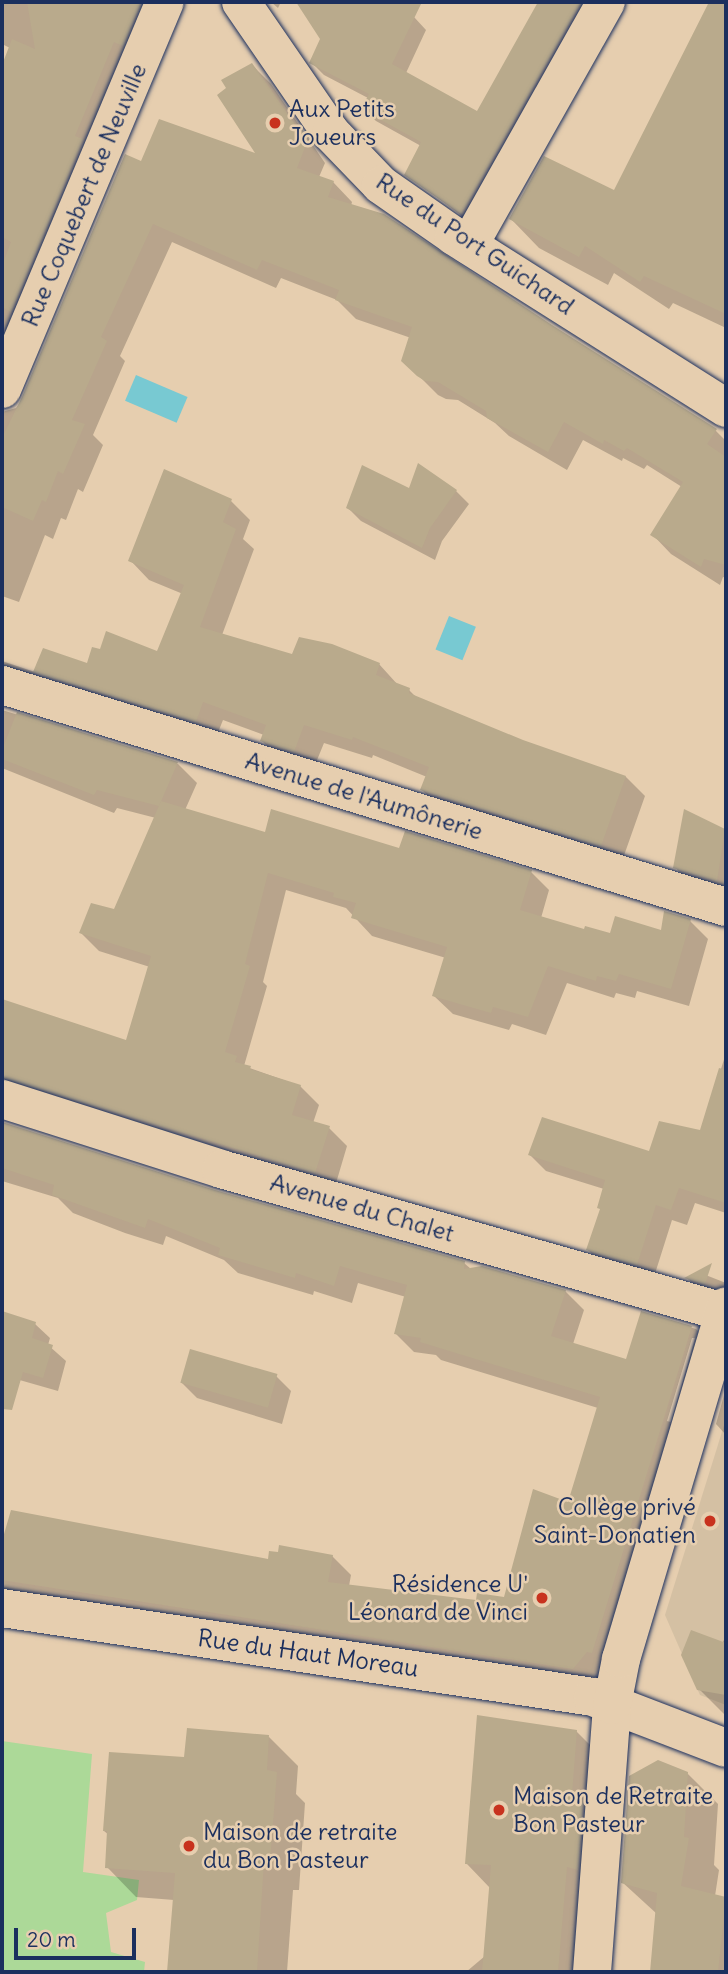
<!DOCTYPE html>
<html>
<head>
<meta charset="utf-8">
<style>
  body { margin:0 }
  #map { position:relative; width:728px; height:1974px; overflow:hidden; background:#e6ceaf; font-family:Delius,sans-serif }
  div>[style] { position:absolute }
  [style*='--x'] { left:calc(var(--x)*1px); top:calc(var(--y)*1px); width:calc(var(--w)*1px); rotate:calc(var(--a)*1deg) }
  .built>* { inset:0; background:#d4c0a3 }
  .green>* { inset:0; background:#acd998 }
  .water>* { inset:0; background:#78c9d2; transform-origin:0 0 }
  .shadow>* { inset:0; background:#0003 }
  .building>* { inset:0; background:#b9aa8c; transform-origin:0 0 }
  .roads { filter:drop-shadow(0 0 2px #1b2f5e) drop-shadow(0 0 2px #1b2f5e) }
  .minor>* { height:38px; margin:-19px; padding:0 19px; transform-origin:19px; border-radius:19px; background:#e6ceaf }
  .dots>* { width:19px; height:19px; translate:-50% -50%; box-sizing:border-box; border:4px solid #e6ceaf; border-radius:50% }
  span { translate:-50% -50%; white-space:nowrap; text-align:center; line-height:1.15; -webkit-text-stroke:5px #e6ceaf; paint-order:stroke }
  .poi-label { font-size:24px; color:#1b2f5e }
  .left { translate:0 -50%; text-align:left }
  .right { translate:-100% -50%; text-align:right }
  .street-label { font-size:24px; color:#1b2f5e }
  .frame { position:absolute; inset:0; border:4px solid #1b2f5e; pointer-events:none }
  .scale { position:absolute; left:14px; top:1928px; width:122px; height:32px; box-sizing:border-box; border:4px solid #1b2f5e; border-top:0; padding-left:9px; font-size:21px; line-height:24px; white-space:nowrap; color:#1b2f5e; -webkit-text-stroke:5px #e6ceaf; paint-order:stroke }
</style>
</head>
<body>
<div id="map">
  <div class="built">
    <div style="clip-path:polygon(726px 1419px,726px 1705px,700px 1695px,665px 1615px)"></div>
  </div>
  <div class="green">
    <div style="clip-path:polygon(2px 1741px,92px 1754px,83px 1872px,139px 1880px,137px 1900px,106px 1913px,111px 1952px,145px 1962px,144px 1972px,2px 1972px)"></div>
  </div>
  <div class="water">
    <div style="left:136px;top:375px;width:56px;height:28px;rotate:23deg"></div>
    <div style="left:449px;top:616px;width:29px;height:36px;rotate:22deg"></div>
  </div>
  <div class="shadow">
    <div style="clip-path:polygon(2px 2px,166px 2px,2px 397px,2px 184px,12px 157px,2px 153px,2px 70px,10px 48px,2px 44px)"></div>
    <div style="clip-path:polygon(271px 2px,281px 2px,278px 8px)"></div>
    <div style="clip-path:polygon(298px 2px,382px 2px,414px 17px,426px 30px,406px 73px,478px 114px,540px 2px,601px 2px,474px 225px,406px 174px,421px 146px,376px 121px,363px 108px,368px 98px,324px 75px,311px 62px,322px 39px)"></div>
    <div style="clip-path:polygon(709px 7px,726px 16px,726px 328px,673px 303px,669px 309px,614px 273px,608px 285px,539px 248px,511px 219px,615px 192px)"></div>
    <div style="clip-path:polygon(252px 65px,271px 84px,325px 163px,319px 177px,333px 182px,352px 202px,351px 206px,551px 327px,716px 431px,726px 441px,726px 578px,723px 577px,720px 585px,671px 554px,652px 534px,682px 487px,647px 465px,644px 469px,623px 458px,622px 461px,583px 440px,567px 470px,509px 436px,495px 423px,458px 400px,446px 399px,438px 395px,403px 360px,411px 338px,356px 319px,337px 300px,281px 278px,276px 288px,172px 242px,120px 356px,125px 361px,93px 435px,103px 445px,83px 492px,78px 489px,66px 520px,61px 518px,53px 539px,45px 535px,19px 602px,2px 596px,2px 412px,16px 408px,23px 399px,142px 163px,259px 156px)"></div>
    <div style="clip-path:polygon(410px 491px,456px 491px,469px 504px,442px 541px,435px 560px,361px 521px,348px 508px)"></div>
    <div style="clip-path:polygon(231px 501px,250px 520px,243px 539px,254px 549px,222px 635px,294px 656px,379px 664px,398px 685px,409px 690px,418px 699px,522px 742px,626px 777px,645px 796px,621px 864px,442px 809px,422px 790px,427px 777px,373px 755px,372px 758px,324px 743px,313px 770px,282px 760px,262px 741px,264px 735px,223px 720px,215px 740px,2px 695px,2px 661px,35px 672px,158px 653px,183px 594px,149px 580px,130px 560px)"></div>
    <div style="clip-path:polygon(2px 710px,178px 764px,197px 783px,185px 810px,266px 834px,400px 850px,531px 872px,549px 890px,541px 918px,584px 931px,611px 935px,662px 932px,690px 921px,708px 939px,689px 1006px,637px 991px,635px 998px,616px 993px,614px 998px,567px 983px,546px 1035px,512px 1024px,509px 1030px,453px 1014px,434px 996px,446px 958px,372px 936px,346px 908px,286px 890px,263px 982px,267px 986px,244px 1066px,300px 1086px,319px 1105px,313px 1123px,329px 1128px,347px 1146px,334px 1190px,2px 1107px,2px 1000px,127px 1043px,150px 967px,99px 951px,81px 933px,115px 911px,156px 818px,117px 808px,114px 813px,2px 768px)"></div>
    <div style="clip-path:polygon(724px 830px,726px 889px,684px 877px,675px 867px)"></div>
    <div style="clip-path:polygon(726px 1053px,726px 1213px,695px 1203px,687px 1225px,672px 1220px,653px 1280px,604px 1266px,588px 1250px,602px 1210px,604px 1189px,546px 1171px,530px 1155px,650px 1153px,701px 1132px)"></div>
    <div style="clip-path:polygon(evenodd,2px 1124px,214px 1192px,464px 1263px,471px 1269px,565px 1291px,584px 1310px,573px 1344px,627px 1361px,642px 1313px,696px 1329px,714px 1347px,610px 1671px,592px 1686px,2px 1596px,2px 1534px,269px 1561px,332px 1556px,351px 1575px,349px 1586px,477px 1602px,506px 1599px,569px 1504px,598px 1408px,441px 1360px,436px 1355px,414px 1352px,396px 1334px,406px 1297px,358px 1283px,352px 1303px,314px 1291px,313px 1295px,238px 1273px,224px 1260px,166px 1236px,163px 1245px,125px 1233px,73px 1213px,58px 1198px,2px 1181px,2px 1124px,692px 1338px,695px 1338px,671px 1422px,667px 1421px,692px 1338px)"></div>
    <div style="clip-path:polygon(698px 1272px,726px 1283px,726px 1309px,715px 1306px,687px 1278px)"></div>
    <div style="clip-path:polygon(2px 1313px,35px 1324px,50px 1338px,48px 1345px,66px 1361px,58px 1391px,2px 1375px)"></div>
    <div style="clip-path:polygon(276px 1376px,291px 1391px,282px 1424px,197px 1398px,182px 1383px)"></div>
    <div style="clip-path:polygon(726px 1388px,726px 1435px,716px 1424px)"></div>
    <div style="clip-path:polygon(726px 1636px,726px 1716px,699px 1689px)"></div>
    <div style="clip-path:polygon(576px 1731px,606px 1761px,590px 1972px,466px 1972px,485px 1956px,490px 1888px,467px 1864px)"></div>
    <div style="clip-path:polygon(269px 1737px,298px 1766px,296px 1794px,305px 1803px,299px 1890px,293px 1890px,287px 1972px,169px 1972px,174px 1900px,136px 1897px,107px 1867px,109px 1835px,104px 1831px,185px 1759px)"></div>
    <div style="clip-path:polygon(687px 1773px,718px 1804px,714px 1865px,719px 1870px,715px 1896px,726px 1901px,726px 1972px,652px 1972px,657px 1914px,622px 1882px)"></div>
  </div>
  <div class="building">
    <div style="clip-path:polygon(27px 2px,141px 2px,123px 46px,114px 42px,75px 136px,83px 139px,11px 312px,2px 307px,2px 266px,11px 242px,2px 237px,2px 65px,12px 39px,35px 49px)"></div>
    <div style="clip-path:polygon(296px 2px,422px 2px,392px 64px,477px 111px,538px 2px,581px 2px,461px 214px,404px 175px,421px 142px,361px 109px,369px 94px,309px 63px,320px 39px)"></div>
    <div style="clip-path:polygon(709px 2px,726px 2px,726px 314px,644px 276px,640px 282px,585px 246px,579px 257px,509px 219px,544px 156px,614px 190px)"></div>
    <div style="clip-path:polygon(252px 63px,307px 142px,297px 168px,334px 181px,328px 197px,384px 214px,552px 325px,717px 429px,707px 444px,726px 457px,726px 565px,704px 559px,701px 567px,650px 535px,683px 482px,627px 448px,624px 451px,604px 440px,603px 444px,564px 422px,548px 452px,487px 418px,486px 411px,438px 382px,425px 381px,417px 376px,401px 361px,412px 327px,335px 300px,339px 290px,262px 260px,257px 270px,153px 224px,101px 337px,107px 341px,72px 420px,85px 424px,63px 474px,58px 471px,46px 502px,42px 500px,33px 521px,2px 507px,2px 438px,22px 397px,125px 154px,141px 161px,159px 119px,255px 153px,217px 95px,226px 88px,221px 80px)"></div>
    <div style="clip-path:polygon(418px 463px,457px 490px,430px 528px,422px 548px,346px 508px,362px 465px,409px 488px)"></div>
    <div style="clip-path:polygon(164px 469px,232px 499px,223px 522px,236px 529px,200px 627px,292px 654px,299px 637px,332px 644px,380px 663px,376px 675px,410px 688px,409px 693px,523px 740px,626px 776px,601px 846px,420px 790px,429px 767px,353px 737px,352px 740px,304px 725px,294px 752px,260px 741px,266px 725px,203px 702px,196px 722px,33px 672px,43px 648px,87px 663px,92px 647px,100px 649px,106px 631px,157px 651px,184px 585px,128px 561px)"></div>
    <div style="clip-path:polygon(17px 712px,178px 762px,159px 806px,97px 790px,94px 795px,2px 759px,2px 750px)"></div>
    <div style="clip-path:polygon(161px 801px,265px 832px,271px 809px,399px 848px,405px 831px,532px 870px,520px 910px,584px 929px,585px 926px,610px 933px,615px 916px,661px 930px,664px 911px,691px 919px,671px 989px,619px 974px,616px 981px,597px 976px,596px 981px,548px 966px,528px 1017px,493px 1007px,491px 1013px,432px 996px,447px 947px,351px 918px,356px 903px,333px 897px,334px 893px,268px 873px,245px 964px,250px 966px,225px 1052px,237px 1056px,235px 1062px,251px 1066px,250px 1069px,301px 1085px,292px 1115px,330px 1126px,315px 1173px,2px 1078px,2px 999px,126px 1040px,151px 956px,79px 933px,91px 903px,114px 909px)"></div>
    <div style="clip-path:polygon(684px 809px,725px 829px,717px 881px,673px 868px)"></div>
    <div style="clip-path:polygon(719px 1068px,726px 1070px,726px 1203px,679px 1188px,671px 1210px,656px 1205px,637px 1265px,586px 1250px,600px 1209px,597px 1208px,605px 1180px,528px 1155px,542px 1117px,649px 1151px,659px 1121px,700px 1130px)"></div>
    <div style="clip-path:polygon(2px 1122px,215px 1190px,465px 1261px,464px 1269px,482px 1266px,566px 1290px,551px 1336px,626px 1359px,641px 1311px,692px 1326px,592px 1653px,587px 1652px,573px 1669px,2px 1580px,2px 1541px,11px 1510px,268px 1559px,269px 1551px,278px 1552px,279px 1545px,333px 1555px,328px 1582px,476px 1600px,477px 1593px,504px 1597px,533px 1489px,568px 1502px,600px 1397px,420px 1342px,421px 1338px,394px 1334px,407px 1285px,340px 1266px,334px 1286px,296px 1273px,295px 1278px,218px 1255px,220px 1248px,148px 1219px,145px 1228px,52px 1195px,54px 1185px,2px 1168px)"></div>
    <div style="clip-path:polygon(712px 1263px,705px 1284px,684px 1278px)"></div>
    <div style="clip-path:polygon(2px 1311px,36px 1322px,32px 1338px,53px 1345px,43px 1378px,23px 1372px,12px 1410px,2px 1409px)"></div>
    <div style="left:190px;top:1349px;width:91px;height:35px;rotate:16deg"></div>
    <div style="clip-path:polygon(691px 1630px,726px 1643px,726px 1695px,697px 1690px,681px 1655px)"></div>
    <div style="clip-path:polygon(477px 1715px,577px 1730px,571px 1807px,583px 1801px,578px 1870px,567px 1867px,558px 1972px,482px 1972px,491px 1865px,465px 1864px)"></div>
    <div style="clip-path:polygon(187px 1728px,269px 1735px,267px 1770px,277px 1772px,270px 1861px,264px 1861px,257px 1972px,167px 1972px,175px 1873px,105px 1868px,107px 1831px,103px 1831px,109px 1752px,184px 1757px)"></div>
    <div style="clip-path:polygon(658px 1760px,688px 1772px,684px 1837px,689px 1838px,681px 1886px,726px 1897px,718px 1972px,650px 1972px,657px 1893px,621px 1883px,629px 1776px)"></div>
  </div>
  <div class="roads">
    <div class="minor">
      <div style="--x:241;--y:2;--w:159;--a:55.5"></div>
      <div style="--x:331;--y:133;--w:72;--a:46.1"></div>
      <div style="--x:381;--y:185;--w:89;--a:34.9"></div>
      <div style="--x:454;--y:236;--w:322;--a:32.3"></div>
      <div style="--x:469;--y:245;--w:279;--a:-60.6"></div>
      <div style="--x:2;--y:389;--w:420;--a:-67.2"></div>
      <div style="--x:2;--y:685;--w:757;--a:17.05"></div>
      <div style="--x:2;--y:1099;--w:230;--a:17.7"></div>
      <div style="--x:221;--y:1169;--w:523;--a:15.87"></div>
      <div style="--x:2;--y:1608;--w:598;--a:8.56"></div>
      <div style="--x:593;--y:1697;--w:142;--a:21"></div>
      <div style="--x:592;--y:1972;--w:268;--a:-85.7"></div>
      <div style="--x:612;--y:1705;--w:47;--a:-78.9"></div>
      <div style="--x:621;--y:1659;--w:368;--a:-73.4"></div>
    </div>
  </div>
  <div class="dots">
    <div style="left:275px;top:123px;background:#c8321e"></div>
    <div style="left:710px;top:1521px;background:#c8321e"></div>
    <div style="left:542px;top:1598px;background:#c8321e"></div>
    <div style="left:499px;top:1810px;background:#c8321e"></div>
    <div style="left:189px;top:1846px;background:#c8321e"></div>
  </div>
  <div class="poi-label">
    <span class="left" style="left:289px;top:123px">Aux Petits<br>Joueurs</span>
    <span class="right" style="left:696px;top:1521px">Collège privé<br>Saint-Donatien</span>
    <span class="right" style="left:528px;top:1598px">Résidence U'<br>Léonard de Vinci</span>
    <span class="left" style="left:513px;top:1810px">Maison de Retraite<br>Bon Pasteur</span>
    <span class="left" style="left:203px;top:1846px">Maison de retraite<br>du Bon Pasteur</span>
  </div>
  <div class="street-label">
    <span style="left:84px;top:195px;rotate:-67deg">Rue Coquebert de Neuville</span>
    <span style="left:475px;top:244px;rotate:34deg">Rue du Port Guichard</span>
    <span style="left:364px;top:796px;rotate:17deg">Avenue de l'Aumônerie</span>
    <span style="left:362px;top:1208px;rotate:16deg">Avenue du Chalet</span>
    <span style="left:308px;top:1653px;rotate:8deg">Rue du Haut Moreau</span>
  </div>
  <div class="frame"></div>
  <div class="scale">20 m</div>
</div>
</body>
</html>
